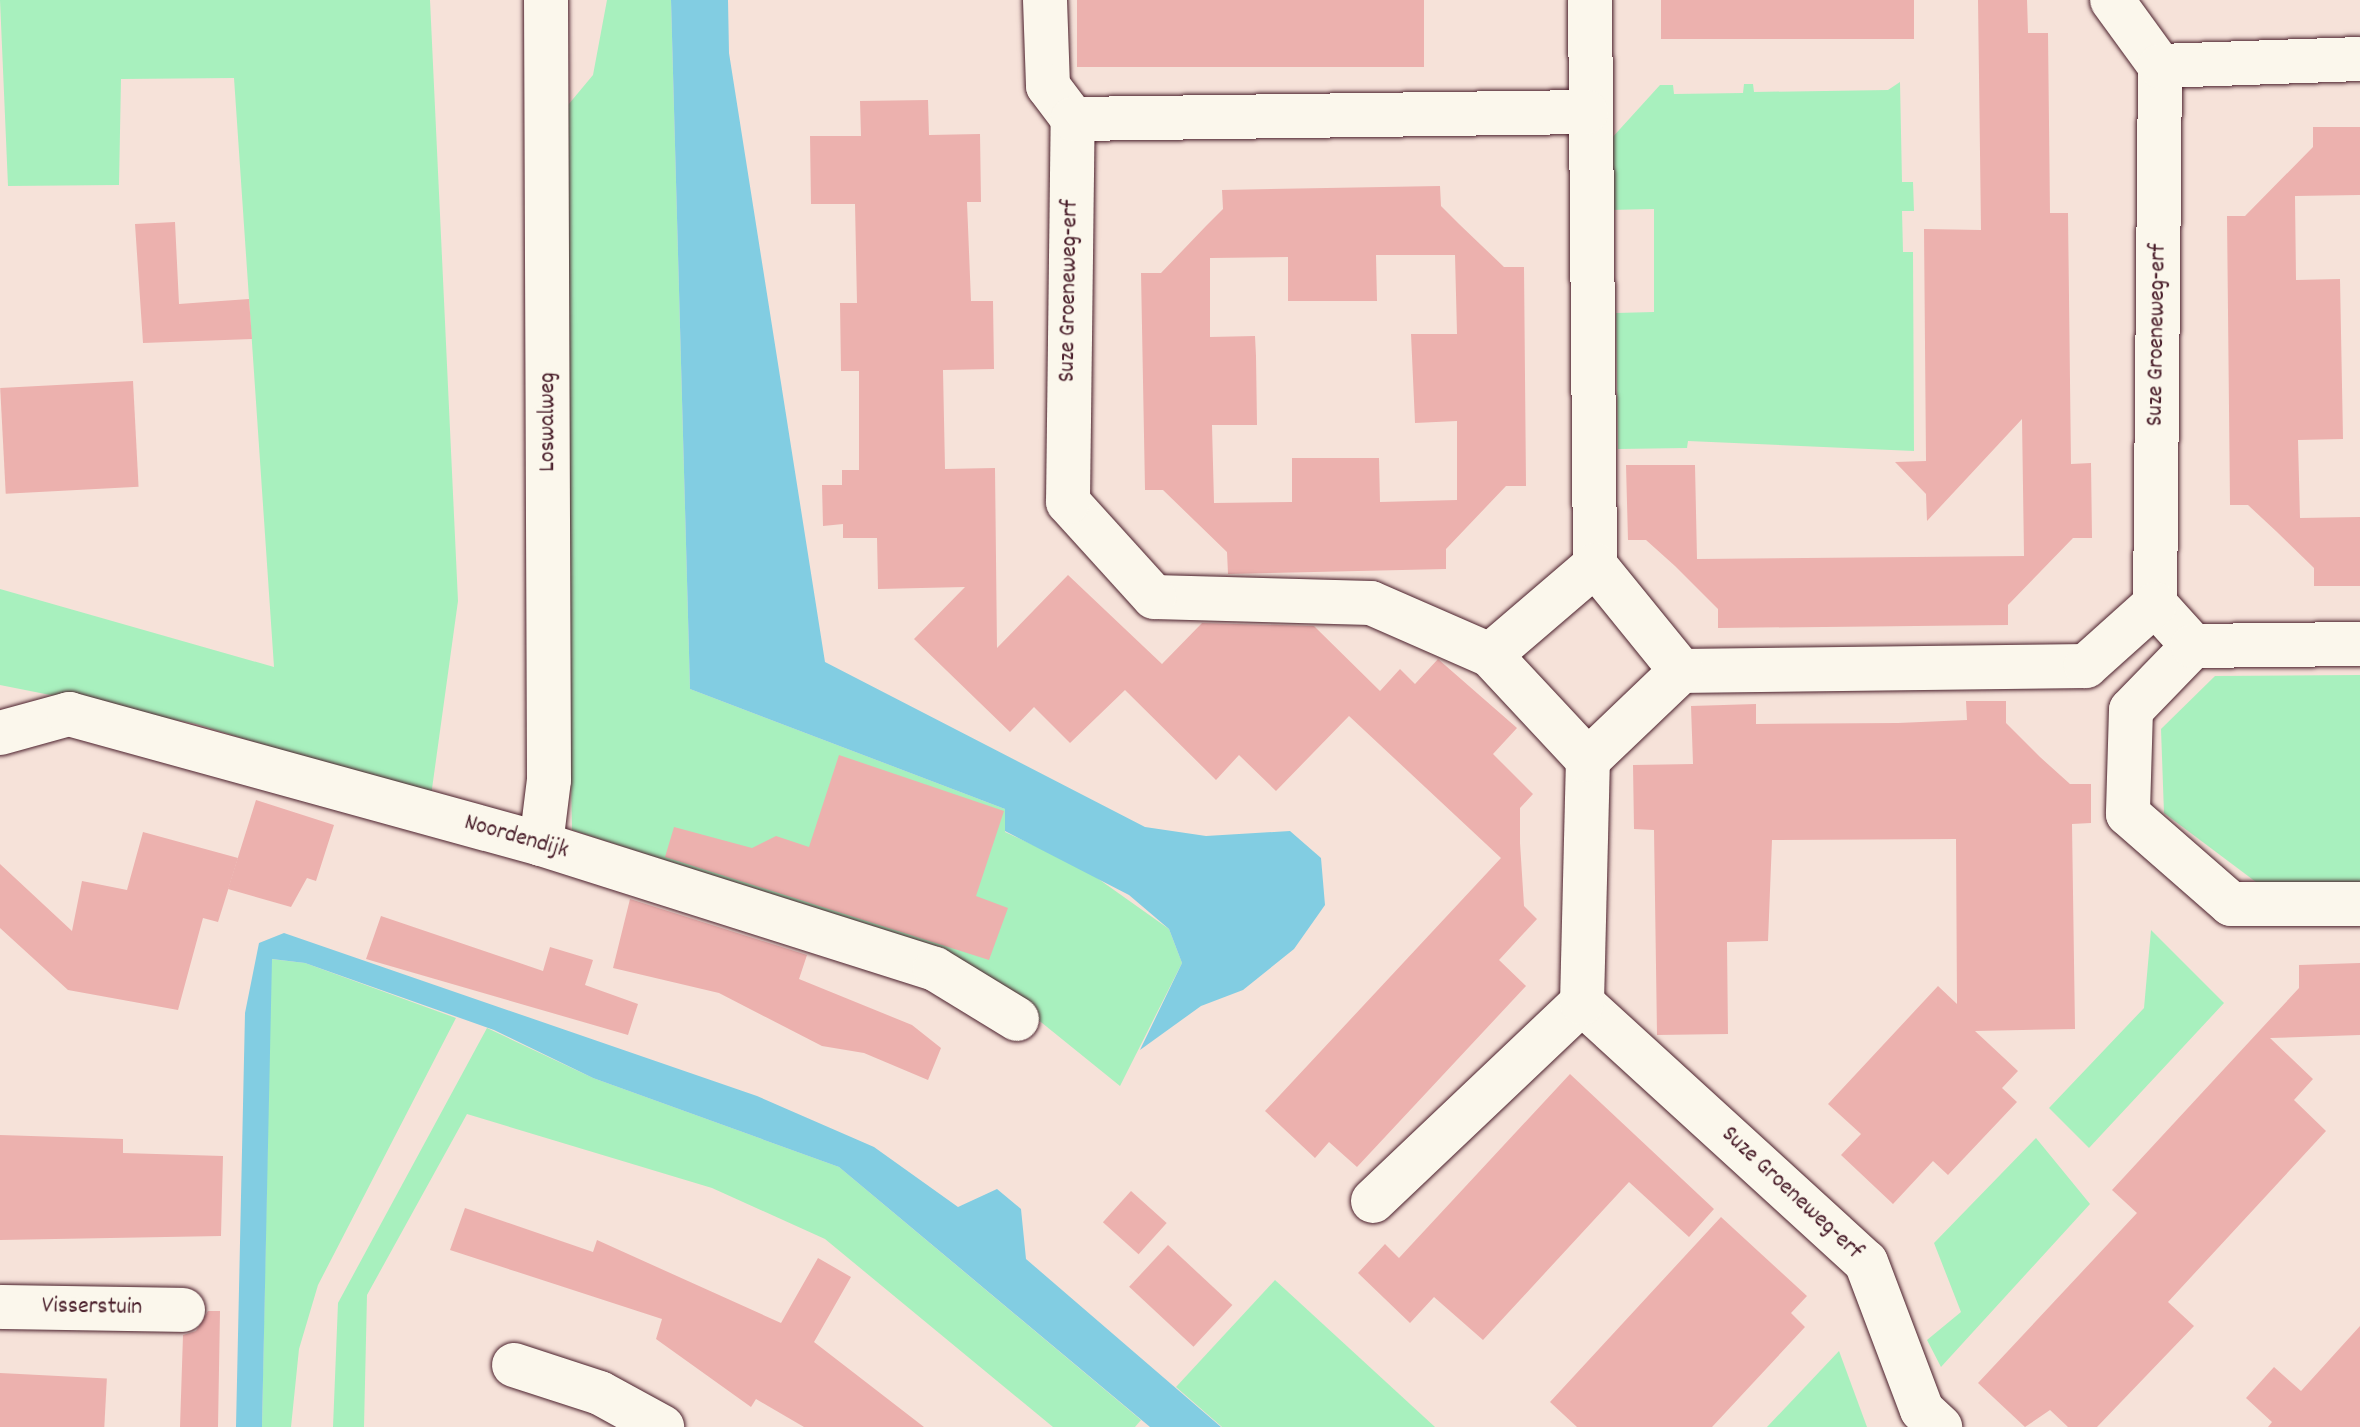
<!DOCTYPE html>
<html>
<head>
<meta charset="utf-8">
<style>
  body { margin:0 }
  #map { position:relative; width:2360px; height:1427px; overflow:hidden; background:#f6e2d9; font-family:Dekko,sans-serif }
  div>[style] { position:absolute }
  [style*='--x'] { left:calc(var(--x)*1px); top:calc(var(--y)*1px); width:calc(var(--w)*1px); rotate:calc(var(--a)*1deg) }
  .green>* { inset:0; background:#a8f0be }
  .water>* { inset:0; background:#82cde2 }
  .building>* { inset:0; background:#ecb1ae; transform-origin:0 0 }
  .roads { filter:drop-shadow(0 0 2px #4a1f2b) drop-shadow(0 0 2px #4a1f2b) }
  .minor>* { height:44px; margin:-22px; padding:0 22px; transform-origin:22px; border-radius:22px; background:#fbf7ec }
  span { translate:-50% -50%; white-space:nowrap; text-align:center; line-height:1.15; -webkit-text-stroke:6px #fbf7ec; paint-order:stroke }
  .street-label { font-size:24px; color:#4a1f2b }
</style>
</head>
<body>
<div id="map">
  <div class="green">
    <div style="clip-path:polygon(0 0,430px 0,458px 601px,431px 796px,196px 724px,0 685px,0 589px,274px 667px,234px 78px,121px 79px,119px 185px,8px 186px)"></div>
    <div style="clip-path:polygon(607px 0,671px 0,690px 689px,1005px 809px,1005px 832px,1083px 868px,1169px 929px,1182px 963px,1120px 1086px,1005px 993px,925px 945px,572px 830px,558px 117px,593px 75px)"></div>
    <div style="clip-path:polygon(1900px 82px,1902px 182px,1913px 182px,1914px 211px,1902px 211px,1903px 252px,1913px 252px,1914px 451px,1688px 441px,1687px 448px,1618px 449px,1616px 313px,1654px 312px,1654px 209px,1610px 210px,1610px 140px,1660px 85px,1673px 85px,1674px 94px,1743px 93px,1744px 84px,1753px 84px,1754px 92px,1888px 90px)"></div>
    <div style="clip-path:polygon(2360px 675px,2360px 882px,2256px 882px,2164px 813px,2161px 729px,2215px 676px)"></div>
    <div style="clip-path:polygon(2151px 930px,2224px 1003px,2089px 1148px,2049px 1108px,2144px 1008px)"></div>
    <div style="clip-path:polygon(271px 959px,305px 963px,456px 1018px,318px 1285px,299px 1349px,291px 1427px,262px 1427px)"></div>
    <div style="clip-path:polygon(487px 1028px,593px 1078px,839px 1167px,1141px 1420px,1135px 1427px,1053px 1427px,825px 1239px,712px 1188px,467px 1114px,367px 1295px,364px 1427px,333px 1427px,338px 1303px)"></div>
    <div style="clip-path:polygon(2036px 1138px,2090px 1204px,1941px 1367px,1927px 1340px,1961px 1312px,1934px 1243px)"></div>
    <div style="clip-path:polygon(1275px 1280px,1435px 1427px,1222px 1427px,1176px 1387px)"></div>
    <div style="clip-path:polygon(1839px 1351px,1867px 1427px,1767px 1427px)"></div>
  </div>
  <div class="water">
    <div style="clip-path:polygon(671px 0,728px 0,729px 53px,825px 662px,1145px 827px,1206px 836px,1290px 831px,1321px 858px,1325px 905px,1294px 949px,1243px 990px,1201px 1006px,1140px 1050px,1182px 963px,1169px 929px,1129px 895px,1005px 831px,1005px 809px,690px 689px)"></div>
    <div style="clip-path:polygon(284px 933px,757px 1096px,874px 1147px,958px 1207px,997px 1189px,1021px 1209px,1026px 1259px,1221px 1427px,1150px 1427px,839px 1167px,593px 1078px,494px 1030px,305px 963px,272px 959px,262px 1427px,236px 1427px,245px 1013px,259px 943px)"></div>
  </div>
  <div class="building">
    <div style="left:1077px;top:0;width:347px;height:67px"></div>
    <div style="left:1661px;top:0;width:253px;height:39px"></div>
    <div style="clip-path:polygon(1978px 0,2027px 0,2028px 33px,2048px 33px,2050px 213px,2068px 213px,2071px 464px,2091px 463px,2092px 538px,2073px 538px,2008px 605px,2008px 625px,1718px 628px,1718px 609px,1675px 566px,1646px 540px,1628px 540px,1626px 465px,1695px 465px,1697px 559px,2024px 556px,2022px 419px,1927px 521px,1926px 494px,1895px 462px,1926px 461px,1924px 229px,1981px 230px)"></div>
    <div style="clip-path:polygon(928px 100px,929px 135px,980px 134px,981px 202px,967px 202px,971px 301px,993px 301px,994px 369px,943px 370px,945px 469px,995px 468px,997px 648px,1068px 575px,1162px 664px,1202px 623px,1314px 626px,1380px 691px,1400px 669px,1415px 684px,1438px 659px,1517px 728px,1493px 754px,1533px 794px,1520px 808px,1520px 843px,1524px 906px,1537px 919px,1499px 960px,1526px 986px,1357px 1167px,1329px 1142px,1315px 1158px,1265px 1111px,1501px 858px,1349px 716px,1276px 791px,1239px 755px,1216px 780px,1125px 690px,1070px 743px,1034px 707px,1010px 732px,914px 639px,965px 587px,878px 589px,877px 538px,843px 538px,843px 524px,823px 526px,822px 485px,842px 485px,842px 470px,859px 470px,859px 371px,841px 371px,840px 303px,857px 303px,855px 204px,811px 204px,810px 136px,861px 136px,860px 101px)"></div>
    <div style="clip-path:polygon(2313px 127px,2360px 127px,2360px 195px,2295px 196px,2296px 280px,2340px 279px,2343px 439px,2298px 440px,2300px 518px,2360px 517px,2360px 586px,2314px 586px,2314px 568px,2277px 532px,2248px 505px,2230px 505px,2227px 216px,2245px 216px,2313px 147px)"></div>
    <div style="clip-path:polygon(evenodd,1440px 186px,1441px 206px,1459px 224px,1504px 267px,1524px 267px,1526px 486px,1506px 486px,1446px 549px,1446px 569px,1228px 574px,1227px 552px,1163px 490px,1145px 490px,1141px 273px,1161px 273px,1206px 226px,1223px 209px,1222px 190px,1440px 186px,1376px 255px,1455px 255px,1457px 334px,1411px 334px,1415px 423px,1457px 421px,1457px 500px,1380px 502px,1379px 458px,1292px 458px,1292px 502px,1214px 503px,1212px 425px,1257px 425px,1256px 356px,1255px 336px,1210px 337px,1210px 258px,1288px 257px,1288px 301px,1377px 301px,1376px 255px)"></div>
    <div style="clip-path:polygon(175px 222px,179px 304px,249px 299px,252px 339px,143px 343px,135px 224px)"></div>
    <div style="left:133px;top:381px;width:106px;height:133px;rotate:87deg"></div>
    <div style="clip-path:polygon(1966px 701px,2006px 701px,2006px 723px,2040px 757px,2070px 784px,2091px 784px,2091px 823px,2072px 824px,2075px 1029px,1975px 1031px,2018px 1071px,2002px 1088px,2017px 1102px,1948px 1175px,1933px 1161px,1893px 1204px,1841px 1155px,1861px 1134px,1828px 1104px,1938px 986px,1957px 1004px,1956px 839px,1772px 840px,1768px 941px,1727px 942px,1728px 1034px,1657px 1035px,1654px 830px,1634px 829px,1633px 765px,1693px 764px,1691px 706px,1756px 704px,1756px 724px,1898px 723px,1967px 720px)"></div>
    <div style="clip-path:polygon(839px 755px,1004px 811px,976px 896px,1008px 908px,989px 960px,665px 857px,674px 827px,752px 848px,776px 836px,809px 847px)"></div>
    <div style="clip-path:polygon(256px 800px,334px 825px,316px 881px,307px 878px,291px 907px,228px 889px)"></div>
    <div style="clip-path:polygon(143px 832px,238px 858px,218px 922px,203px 918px,178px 1010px,68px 990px,0 928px,0 864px,72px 931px,82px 881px,127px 890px)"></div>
    <div style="clip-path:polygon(630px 899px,807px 955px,799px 979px,912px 1025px,941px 1048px,928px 1080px,864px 1053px,822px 1046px,719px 993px,613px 968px)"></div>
    <div style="clip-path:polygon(381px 916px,543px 971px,550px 947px,593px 960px,585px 985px,638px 1004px,628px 1035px,366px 959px)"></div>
    <div style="clip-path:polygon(2360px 963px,2360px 1035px,2270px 1038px,2313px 1079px,2294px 1100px,2326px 1131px,2168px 1302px,2194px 1326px,2097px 1427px,2068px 1427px,2050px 1410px,2025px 1427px,1978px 1383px,2137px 1213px,2112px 1190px,2299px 988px,2299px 965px)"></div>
    <div style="clip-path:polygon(1570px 1074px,1714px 1209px,1689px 1237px,1629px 1182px,1483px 1340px,1434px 1297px,1410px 1323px,1358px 1273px,1385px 1244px,1399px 1258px)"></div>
    <div style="clip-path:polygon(0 1135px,123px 1139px,123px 1153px,223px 1156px,221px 1236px,0 1240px)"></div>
    <div style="left:1131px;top:1191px;width:48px;height:42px;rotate:42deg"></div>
    <div style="clip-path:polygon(465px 1208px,593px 1252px,597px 1240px,781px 1323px,818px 1258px,851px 1277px,814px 1342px,924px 1427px,804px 1427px,756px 1399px,751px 1407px,656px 1339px,662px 1319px,450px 1250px)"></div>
    <div style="clip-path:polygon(1721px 1217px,1807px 1296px,1791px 1313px,1805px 1327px,1712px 1427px,1577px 1427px,1550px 1402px)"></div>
    <div style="left:1168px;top:1245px;width:88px;height:57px;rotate:43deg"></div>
    <div style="clip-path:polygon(208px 1311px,220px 1311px,218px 1427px,180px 1427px,183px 1335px,196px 1331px)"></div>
    <div style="clip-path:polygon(2360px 1326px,2360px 1427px,2268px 1427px,2272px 1422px,2246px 1398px,2274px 1367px,2301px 1391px)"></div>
    <div style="left:0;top:1373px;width:107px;height:54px;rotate:3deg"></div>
  </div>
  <div class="roads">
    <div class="minor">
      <div style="--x:1045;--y:0;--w:86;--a:88"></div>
      <div style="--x:1048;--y:86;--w:41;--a:52.9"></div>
      <div style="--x:1590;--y:0;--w:565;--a:89.49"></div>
      <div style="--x:2112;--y:0;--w:82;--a:54"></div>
      <div style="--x:2160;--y:66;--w:538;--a:90.53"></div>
      <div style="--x:2155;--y:604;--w:57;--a:47.9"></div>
      <div style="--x:2193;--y:646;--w:89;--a:134.1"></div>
      <div style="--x:2131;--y:710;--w:104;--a:91.7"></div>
      <div style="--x:2128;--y:814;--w:137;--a:41.1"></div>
      <div style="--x:2231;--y:904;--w:129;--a:0"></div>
      <div style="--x:2160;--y:66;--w:200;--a:-2"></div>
      <div style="--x:2193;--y:646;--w:167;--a:-0.7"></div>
      <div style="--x:1490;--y:655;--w:130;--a:-156.4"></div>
      <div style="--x:1371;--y:603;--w:217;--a:-178.4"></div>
      <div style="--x:1154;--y:597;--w:128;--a:-132.2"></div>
      <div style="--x:1068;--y:502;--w:383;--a:-89.3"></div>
      <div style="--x:1073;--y:119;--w:513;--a:-0.78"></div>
      <div style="--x:1681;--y:671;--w:405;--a:-0.7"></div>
      <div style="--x:2086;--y:666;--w:93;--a:-41.9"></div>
      <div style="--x:0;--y:733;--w:72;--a:-15.4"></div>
      <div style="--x:69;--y:714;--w:490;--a:15.4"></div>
      <div style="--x:541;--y:844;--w:413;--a:17.6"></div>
      <div style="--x:935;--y:969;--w:96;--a:31.4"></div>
      <div style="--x:541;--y:844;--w:64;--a:-82.9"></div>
      <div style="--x:549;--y:780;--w:780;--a:-90.22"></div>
      <div style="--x:1582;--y:1003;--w:384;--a:42.4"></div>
      <div style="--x:1866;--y:1262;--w:158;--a:69.3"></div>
      <div style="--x:1922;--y:1410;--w:25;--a:43"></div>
      <div style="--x:1373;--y:1201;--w:288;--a:-43.5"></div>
      <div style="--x:1582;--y:1003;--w:243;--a:-88.6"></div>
      <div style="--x:1588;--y:760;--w:144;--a:-133"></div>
      <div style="--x:1490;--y:655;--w:138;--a:-40.6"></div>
      <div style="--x:1595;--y:565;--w:136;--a:50.9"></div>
      <div style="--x:1681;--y:671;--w:129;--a:136.3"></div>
      <div style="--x:0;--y:1307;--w:183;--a:0.9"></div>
      <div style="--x:514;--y:1365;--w:90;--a:18"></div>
      <div style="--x:600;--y:1393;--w:71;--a:28.7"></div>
    </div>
  </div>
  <div class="street-label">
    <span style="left:1070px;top:291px;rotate:-89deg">Suze Groeneweg-erf</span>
    <span style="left:2158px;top:335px;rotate:-89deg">Suze Groeneweg-erf</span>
    <span style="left:549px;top:422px;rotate:-90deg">Loswalweg</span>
    <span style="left:516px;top:838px;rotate:16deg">Noordendijk</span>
    <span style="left:1791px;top:1194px;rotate:43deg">Suze Groeneweg-erf</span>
    <span style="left:92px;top:1308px;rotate:1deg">Visserstuin</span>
  </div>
</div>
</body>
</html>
